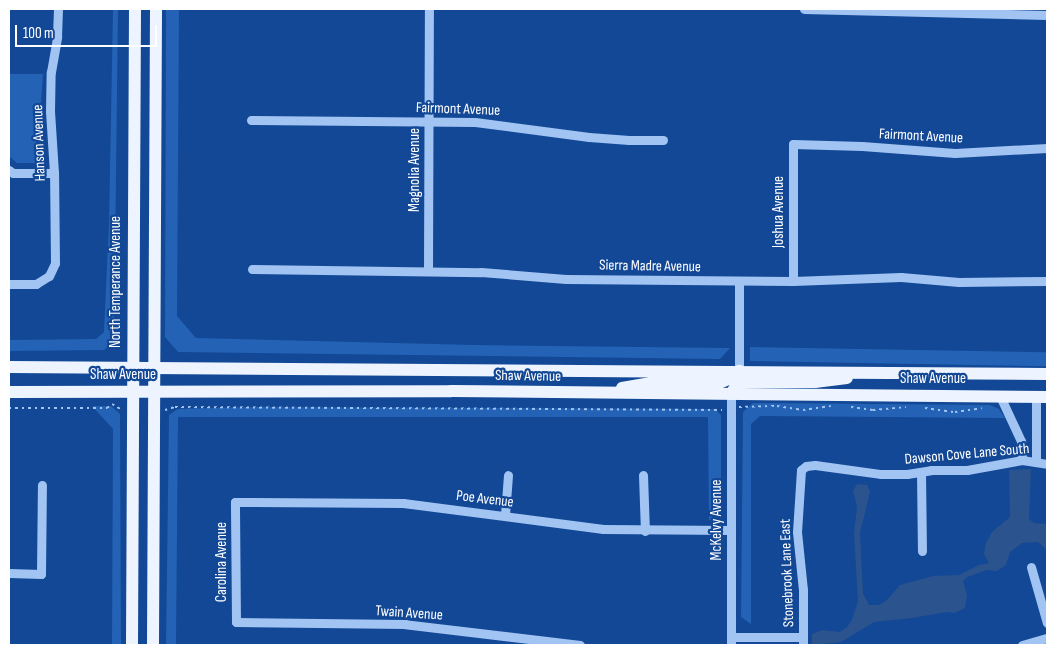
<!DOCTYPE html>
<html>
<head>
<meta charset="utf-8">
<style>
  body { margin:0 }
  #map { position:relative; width:1056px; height:654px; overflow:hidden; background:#124896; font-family:"Sofia Sans Condensed",sans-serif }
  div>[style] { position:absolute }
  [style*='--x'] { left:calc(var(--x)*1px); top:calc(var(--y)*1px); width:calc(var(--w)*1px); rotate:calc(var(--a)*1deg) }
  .green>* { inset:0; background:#2462b5; transform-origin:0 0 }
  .water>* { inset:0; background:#2b538d }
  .path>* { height:2px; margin-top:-1px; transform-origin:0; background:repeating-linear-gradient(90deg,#a1c4f3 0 2.5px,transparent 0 6.5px) }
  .minor>* { height:9px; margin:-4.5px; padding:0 4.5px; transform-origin:4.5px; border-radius:4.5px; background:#a1c4f3 }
  .major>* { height:12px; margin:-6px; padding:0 6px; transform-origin:6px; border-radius:6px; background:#edf4ff }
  span { translate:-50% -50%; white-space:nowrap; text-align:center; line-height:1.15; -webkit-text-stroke:4.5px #124896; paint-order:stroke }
  .street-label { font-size:15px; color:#fff }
  .frame { position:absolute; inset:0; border:10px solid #fff; pointer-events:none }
  .scale { position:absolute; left:15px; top:25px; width:142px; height:22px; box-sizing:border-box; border:2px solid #fff; border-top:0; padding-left:6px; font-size:15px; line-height:18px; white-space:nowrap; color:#fff; -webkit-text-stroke:4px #124896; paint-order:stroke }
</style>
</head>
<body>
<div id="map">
  <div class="green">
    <div style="clip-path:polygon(113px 9px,118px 9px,114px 342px,104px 350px,9px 351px,9px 340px,96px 339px,104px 332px,109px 223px)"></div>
    <div style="clip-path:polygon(166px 9px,179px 9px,177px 316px,196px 338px,474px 345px,730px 348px,720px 359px,178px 352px,165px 337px)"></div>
    <div style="clip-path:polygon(9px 74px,43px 74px,40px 117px,42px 156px,36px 163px,17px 163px,9px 156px)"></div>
    <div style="left:750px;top:347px;width:297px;height:14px;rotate:1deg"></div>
    <div style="clip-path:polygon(753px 403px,990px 405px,999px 409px,1005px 418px,760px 416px,751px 424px,751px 624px,741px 617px,743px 412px)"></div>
    <div style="clip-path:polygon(92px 406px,111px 406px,120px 414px,121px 645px,112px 645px,113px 429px)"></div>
    <div style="clip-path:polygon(256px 407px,715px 409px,721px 415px,721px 514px,716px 520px,709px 520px,708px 417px,178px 417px,176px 645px,166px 645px,169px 415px,178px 409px)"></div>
  </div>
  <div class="water">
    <div style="clip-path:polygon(1031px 469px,1029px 519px,1034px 523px,1047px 524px,1047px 550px,1038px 542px,1022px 543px,1010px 552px,1006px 565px,997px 571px,987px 570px,967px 577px,963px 581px,967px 595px,965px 608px,954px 613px,947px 612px,912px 618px,874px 622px,841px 642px,812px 645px,812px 634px,822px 630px,840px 632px,847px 627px,852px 620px,858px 601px,854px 534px,857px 506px,853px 491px,857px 484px,867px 485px,870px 492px,860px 533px,863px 593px,869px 605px,879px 605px,887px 600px,900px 585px,933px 576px,959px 575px,979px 565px,989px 563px,984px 554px,986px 543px,992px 532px,1010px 517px,1009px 470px)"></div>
  </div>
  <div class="path">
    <div style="--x:739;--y:407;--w:38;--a:-2"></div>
    <div style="--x:777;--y:406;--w:26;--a:9"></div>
    <div style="--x:803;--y:410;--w:28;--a:-8"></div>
    <div style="--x:851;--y:407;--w:22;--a:8"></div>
    <div style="--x:873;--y:410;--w:33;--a:-5"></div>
    <div style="--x:9;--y:408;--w:98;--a:0"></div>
    <div style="--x:107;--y:408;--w:6;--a:-39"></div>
    <div style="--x:112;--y:404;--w:12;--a:31"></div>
    <div style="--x:925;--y:408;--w:30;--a:8"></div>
    <div style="--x:955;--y:412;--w:27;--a:-8"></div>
    <div style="--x:165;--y:410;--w:10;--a:-17"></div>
    <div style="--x:175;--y:407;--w:547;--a:0.31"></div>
  </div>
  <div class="minor">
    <div style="--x:804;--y:9;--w:243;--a:1.4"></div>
    <div style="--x:251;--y:120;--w:224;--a:0.5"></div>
    <div style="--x:475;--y:122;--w:115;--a:7.5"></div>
    <div style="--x:589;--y:137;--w:40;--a:4.3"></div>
    <div style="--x:629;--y:140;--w:34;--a:0"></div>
    <div style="--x:9;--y:170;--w:5;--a:37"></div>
    <div style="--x:13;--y:173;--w:41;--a:0"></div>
    <div style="--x:252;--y:269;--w:229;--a:0.8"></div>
    <div style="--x:481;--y:272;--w:85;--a:4.7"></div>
    <div style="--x:566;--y:279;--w:227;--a:0.5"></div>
    <div style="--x:793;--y:281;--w:108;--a:-2.1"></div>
    <div style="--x:901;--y:277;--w:58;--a:4.9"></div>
    <div style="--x:959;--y:282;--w:88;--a:-0.7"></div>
    <div style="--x:428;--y:271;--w:262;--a:-89.8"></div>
    <div style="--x:739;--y:281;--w:90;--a:90"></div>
    <div style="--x:793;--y:281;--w:137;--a:-90"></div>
    <div style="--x:793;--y:144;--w:69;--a:1.7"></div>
    <div style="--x:862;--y:146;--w:93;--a:4.3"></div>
    <div style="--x:955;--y:153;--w:92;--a:-3.1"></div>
    <div style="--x:9;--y:284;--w:27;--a:0"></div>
    <div style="--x:36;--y:284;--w:15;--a:-32"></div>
    <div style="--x:49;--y:276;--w:14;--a:-65"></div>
    <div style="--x:55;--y:263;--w:90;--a:-90.6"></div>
    <div style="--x:54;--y:173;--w:62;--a:-93.7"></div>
    <div style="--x:50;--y:111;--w:39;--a:-89"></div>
    <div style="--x:51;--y:72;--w:36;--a:-80"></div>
    <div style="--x:57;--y:37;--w:28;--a:-88"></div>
    <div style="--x:731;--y:394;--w:251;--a:90"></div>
    <div style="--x:1000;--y:396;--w:50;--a:65"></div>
    <div style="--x:1021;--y:441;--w:19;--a:87"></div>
    <div style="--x:1036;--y:461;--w:64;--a:-90"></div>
    <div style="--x:921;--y:472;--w:79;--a:89.3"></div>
    <div style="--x:643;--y:475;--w:56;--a:88"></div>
    <div style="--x:505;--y:515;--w:40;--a:-85.7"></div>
    <div style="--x:1031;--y:567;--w:58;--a:74.1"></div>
    <div style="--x:9;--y:573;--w:32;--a:2"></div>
    <div style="--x:41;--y:574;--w:89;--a:-89.4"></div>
    <div style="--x:731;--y:637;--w:72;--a:0"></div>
    <div style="--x:580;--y:645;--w:176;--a:-173.2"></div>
    <div style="--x:405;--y:624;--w:169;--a:-179.3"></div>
    <div style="--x:236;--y:622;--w:120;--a:-90.5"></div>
    <div style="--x:235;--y:502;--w:168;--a:0.3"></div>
    <div style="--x:403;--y:503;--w:202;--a:7.4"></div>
    <div style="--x:603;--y:529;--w:128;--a:0.4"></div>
    <div style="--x:803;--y:645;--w:55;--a:-90"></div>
    <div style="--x:803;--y:590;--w:58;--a:-95.9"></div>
    <div style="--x:797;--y:532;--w:62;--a:-86.3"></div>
    <div style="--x:801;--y:470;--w:6;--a:-39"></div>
    <div style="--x:806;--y:466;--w:9;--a:-6"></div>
    <div style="--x:815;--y:465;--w:67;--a:7.8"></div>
    <div style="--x:881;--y:474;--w:26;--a:0"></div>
    <div style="--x:907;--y:474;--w:24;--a:-9"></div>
    <div style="--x:931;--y:470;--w:36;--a:0"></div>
    <div style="--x:967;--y:470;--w:56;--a:-10.3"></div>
    <div style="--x:1022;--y:460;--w:25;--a:9"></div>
    <div style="--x:1022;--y:645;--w:26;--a:-16"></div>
  </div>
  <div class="major">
    <div style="--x:9;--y:367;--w:1038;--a:0.39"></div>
    <div style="--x:622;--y:388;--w:28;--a:-10"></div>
    <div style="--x:650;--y:383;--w:69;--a:0"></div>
    <div style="--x:719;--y:383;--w:13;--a:-23"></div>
    <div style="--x:731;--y:378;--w:11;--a:-41"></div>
    <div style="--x:9;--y:392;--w:442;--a:-0.1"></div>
    <div style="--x:451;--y:391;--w:596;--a:0.58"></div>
    <div style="--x:731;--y:394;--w:9;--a:-58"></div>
    <div style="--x:736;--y:386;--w:10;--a:-24"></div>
    <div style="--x:745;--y:382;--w:70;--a:0"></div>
    <div style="--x:815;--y:382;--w:32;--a:-7"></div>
    <div style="--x:132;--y:645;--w:636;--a:-89.73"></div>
    <div style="--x:153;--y:645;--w:636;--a:-89.73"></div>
  </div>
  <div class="street-label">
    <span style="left:458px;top:109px;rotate:2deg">Fairmont Avenue</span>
    <span style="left:921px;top:136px;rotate:3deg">Fairmont Avenue</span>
    <span style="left:39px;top:143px;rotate:-92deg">Hanson Avenue</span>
    <span style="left:415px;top:170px;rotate:-90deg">Magnolia Avenue</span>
    <span style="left:779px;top:212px;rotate:-90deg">Joshua Avenue</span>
    <span style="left:650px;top:266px;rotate:1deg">Sierra Madre Avenue</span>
    <span style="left:116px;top:282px;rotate:-90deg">North Temperance Avenue</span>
    <span style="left:123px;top:375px">Shaw Avenue</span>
    <span style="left:528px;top:376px;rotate:1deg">Shaw Avenue</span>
    <span style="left:933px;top:379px">Shaw Avenue</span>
    <span style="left:967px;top:454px;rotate:-5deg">Dawson Cove Lane South</span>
    <span style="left:485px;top:499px;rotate:7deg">Poe Avenue</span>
    <span style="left:717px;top:520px;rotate:-90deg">McKelvy Avenue</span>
    <span style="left:222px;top:562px;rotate:-90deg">Carolina Avenue</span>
    <span style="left:787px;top:573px;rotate:-92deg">Stonebrook Lane East</span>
    <span style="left:409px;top:613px;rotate:4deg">Twain Avenue</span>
  </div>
  <div class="frame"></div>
  <div class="scale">100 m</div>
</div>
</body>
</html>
